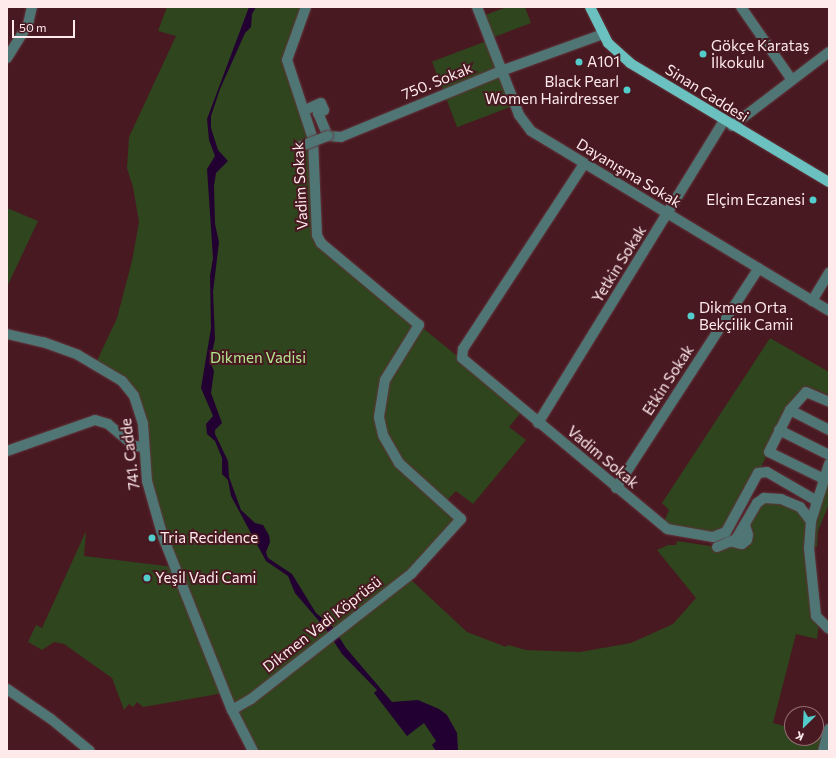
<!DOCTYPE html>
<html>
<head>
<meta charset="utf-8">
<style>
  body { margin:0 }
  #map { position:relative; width:836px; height:758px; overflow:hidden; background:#491921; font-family:Commissioner,sans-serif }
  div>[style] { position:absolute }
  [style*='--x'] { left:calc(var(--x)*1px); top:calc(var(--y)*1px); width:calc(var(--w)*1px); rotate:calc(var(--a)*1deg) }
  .green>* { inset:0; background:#2e451d; transform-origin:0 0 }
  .water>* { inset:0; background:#230032 }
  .roads { filter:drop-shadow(0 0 1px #62363d) drop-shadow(0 0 1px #62363d) }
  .minor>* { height:10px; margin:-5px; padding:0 5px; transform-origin:5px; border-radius:5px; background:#4f7675 }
  .major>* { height:10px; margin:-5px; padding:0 5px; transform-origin:5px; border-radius:5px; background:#6ac1bf }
  .bridges { filter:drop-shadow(0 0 1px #62363d) drop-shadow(0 0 1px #62363d) }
  .minor-bridge>* { height:10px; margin:-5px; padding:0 5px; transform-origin:5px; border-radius:5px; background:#4f7675 }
  .dots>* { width:11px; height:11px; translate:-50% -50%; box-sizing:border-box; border:2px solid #491921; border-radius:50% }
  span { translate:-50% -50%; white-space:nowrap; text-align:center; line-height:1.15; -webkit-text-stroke:4px #491921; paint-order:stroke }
  .poi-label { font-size:15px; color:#feeaeb }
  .left { translate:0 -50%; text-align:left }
  .right { translate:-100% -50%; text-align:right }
  .street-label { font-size:15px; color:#feeaeb }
  .park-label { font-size:15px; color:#b2e88e }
  .frame { position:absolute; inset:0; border:8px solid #feeaeb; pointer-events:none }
  .north { position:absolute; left:784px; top:706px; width:40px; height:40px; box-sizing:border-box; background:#491921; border:1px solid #916d72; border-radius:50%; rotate:204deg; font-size:11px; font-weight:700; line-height:16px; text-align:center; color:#feeaeb }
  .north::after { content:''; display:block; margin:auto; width:14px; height:18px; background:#53cdcb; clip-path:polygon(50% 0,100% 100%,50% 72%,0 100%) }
  .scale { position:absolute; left:12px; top:20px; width:63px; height:18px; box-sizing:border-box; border:2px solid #feeaeb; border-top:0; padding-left:5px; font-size:12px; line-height:14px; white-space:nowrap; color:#feeaeb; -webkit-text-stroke:3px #491921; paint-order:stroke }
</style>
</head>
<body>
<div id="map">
  <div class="green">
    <div style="clip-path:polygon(167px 7px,306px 7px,288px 51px,309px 122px,317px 235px,413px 320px,523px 410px,509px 427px,526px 440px,473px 504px,456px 491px,444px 503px,461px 519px,408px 577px,467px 632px,506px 647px,508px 645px,526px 650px,580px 652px,631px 643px,673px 624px,696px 598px,657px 550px,668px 545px,676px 545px,677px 541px,717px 547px,728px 544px,757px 503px,781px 499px,810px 521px,829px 464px,829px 504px,818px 531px,817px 547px,809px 548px,819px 622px,817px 639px,796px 634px,773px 723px,792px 728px,792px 738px,816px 738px,816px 733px,827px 736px,823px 751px,253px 751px,224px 693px,143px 707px,137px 702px,133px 707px,129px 704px,124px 710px,112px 678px,64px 644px,54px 642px,42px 650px,28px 642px,36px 625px,42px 628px,86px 531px,84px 556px,174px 567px,163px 537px,134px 395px,95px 365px,117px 318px,132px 261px,139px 222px,133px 187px,127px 168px,129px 137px,176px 36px,158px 31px)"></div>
    <div style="clip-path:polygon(507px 7px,525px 7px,531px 23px,489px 39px,480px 17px)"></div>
    <div style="left:489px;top:40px;width:70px;height:61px;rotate:69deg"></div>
    <div style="clip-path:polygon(7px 208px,38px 221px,7px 287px)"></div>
    <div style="clip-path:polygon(770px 338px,829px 372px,829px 395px,806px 386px,797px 395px,732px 525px,720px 535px,662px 526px,669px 510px,662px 503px)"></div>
  </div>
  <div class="water">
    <div style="clip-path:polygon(249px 7px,256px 7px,252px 14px,251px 27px,245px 33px,220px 89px,211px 116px,211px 128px,218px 150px,228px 161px,216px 173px,214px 186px,215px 224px,219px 242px,213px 292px,215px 339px,210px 362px,214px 371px,211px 393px,222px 423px,215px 430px,215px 434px,228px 461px,229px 477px,241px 510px,255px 523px,263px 525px,269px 535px,270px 542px,266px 552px,268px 558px,292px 574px,316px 613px,332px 626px,346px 648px,392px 702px,418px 700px,439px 709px,447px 715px,457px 733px,458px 751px,436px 751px,432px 745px,436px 741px,424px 723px,407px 736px,374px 693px,377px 690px,342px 654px,325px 628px,295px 593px,288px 576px,266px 561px,231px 496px,228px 480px,222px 474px,222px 458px,215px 441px,207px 434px,206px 424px,213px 416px,201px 388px,211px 328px,210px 276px,213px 258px,207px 169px,215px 156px,209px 140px,207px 119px)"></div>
  </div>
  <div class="roads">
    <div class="minor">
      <div style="--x:477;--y:7;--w:116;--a:68.7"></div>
      <div style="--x:519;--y:115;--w:20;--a:53"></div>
      <div style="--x:531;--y:131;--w:348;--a:31.1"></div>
      <div style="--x:741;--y:7;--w:89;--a:55.1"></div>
      <div style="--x:7;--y:58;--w:40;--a:-58"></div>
      <div style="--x:28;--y:24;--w:17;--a:-77"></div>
      <div style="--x:305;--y:110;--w:17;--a:-24"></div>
      <div style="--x:321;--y:103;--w:8;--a:67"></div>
      <div style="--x:324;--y:110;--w:7;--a:153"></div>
      <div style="--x:318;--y:113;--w:25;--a:67"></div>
      <div style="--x:328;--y:136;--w:13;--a:4"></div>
      <div style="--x:341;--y:137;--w:173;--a:-22.4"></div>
      <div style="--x:501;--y:71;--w:109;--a:-19.9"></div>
      <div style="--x:732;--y:126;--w:122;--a:-37.3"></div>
      <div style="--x:584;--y:164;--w:221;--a:123.2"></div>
      <div style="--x:463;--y:349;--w:9;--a:96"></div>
      <div style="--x:462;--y:358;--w:267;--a:39.8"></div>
      <div style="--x:667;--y:529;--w:47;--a:9.9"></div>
      <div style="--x:713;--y:537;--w:14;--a:-21"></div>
      <div style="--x:726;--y:532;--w:67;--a:-61.5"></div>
      <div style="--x:758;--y:473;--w:9;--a:-6"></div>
      <div style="--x:767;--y:472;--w:58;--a:30.1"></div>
      <div style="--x:812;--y:301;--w:33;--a:-59"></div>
      <div style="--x:7;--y:334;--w:37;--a:13"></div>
      <div style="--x:43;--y:342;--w:37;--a:20"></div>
      <div style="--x:78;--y:355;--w:51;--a:30.6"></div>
      <div style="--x:122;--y:381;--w:19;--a:51"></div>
      <div style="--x:134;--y:396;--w:29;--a:72"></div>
      <div style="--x:143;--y:424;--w:57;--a:86"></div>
      <div style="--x:147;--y:481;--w:58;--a:74.1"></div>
      <div style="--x:163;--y:537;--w:186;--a:68.3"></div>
      <div style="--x:232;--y:710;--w:46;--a:62.9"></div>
      <div style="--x:790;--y:410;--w:44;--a:27.1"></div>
      <div style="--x:538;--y:423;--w:355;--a:-58.4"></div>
      <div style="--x:779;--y:430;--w:56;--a:26.6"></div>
      <div style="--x:7;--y:451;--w:93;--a:-19.4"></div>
      <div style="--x:95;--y:420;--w:14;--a:17"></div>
      <div style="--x:108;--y:424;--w:34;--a:40"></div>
      <div style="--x:134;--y:446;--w:10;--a:6"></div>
      <div style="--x:829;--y:464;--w:60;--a:107.5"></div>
      <div style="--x:811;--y:521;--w:27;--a:94"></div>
      <div style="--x:809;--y:548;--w:68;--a:84.1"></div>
      <div style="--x:816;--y:616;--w:18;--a:45"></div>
      <div style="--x:824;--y:479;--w:61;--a:-153.9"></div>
      <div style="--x:769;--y:452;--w:47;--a:-63.4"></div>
      <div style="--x:790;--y:410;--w:24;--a:-48"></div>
      <div style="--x:806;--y:392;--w:25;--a:23"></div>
      <div style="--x:616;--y:488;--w:262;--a:-57"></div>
      <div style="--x:733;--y:542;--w:9;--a:13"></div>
      <div style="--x:742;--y:544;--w:6;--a:-39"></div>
      <div style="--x:747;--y:540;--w:5;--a:-79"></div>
      <div style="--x:748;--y:535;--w:10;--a:-107"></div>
      <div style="--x:717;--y:547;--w:21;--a:-23"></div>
      <div style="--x:736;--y:539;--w:42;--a:-59.7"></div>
      <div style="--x:757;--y:503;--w:9;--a:-36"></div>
      <div style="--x:764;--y:498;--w:17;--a:3"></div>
      <div style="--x:781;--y:499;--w:21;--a:23"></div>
      <div style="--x:800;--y:507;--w:18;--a:52"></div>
      <div style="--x:7;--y:689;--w:53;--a:34.3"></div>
      <div style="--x:51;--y:719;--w:50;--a:39.4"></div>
      <div style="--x:232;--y:710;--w:22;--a:-30"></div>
      <div style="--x:251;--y:699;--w:204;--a:-38"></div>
      <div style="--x:412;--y:573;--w:73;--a:-47.8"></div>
      <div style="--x:461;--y:519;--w:84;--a:-137.9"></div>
      <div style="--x:399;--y:463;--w:32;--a:-120"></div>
      <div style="--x:383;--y:435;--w:18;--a:-103"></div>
      <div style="--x:379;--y:417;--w:37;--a:-81"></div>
      <div style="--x:385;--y:380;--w:65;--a:-58.3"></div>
      <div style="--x:419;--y:325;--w:128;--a:-140.1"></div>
      <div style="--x:321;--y:243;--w:9;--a:-117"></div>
      <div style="--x:317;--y:235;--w:96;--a:-92.4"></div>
      <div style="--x:313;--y:139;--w:83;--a:-108.2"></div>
      <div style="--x:287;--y:60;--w:56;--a:-70.3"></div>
      <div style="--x:823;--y:751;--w:23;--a:-75"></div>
    </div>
    <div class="major">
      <div style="--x:590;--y:7;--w:40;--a:63.4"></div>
      <div style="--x:608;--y:43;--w:30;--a:42"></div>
      <div style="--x:630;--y:63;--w:232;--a:30.9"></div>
    </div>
  </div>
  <div class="bridges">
    <div class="minor-bridge">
      <div style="--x:299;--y:147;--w:31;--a:-21"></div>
    </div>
  </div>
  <div class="dots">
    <div style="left:703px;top:54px;background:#53cdcb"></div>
    <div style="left:579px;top:62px;background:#53cdcb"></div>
    <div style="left:627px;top:90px;background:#53cdcb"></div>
    <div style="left:813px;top:200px;background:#53cdcb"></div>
    <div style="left:691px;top:316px;background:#53cdcb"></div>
    <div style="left:152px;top:538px;background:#53cdcb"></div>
    <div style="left:147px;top:578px;background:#53cdcb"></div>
  </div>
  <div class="poi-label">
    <span class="left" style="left:711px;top:54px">Gökçe Karataş<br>İlkokulu</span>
    <span class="left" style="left:587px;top:62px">A101</span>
    <span class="right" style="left:619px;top:90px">Black Pearl<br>Women Hairdresser</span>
    <span class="right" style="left:805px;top:200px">Elçim Eczanesi</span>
    <span class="left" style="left:699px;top:316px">Dikmen Orta<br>Bekçilik Camii</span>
    <span class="left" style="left:160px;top:538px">Tria Recidence</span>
    <span class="left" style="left:155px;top:578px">Yeşil Vadi Cami</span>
  </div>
  <div class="street-label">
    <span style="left:437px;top:81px;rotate:-22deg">750. Sokak</span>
    <span style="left:707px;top:93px;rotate:32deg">Sinan Caddesi</span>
    <span style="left:629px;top:173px;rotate:31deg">Dayanışma Sokak</span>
    <span style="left:300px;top:186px;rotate:-93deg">Vadim Sokak</span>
    <span style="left:619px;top:264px;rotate:-58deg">Yetkin Sokak</span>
    <span style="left:668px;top:380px;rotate:-57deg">Etkin Sokak</span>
    <span style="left:130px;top:454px;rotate:-97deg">741. Cadde</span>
    <span style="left:603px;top:457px;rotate:40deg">Vadim Sokak</span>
    <span style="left:322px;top:624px;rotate:-38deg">Dikmen Vadi Köprüsü</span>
  </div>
  <div class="park-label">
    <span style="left:258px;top:358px">Dikmen Vadisi</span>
  </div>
  <div class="frame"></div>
  <div class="north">K</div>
  <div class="scale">50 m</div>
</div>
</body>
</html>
